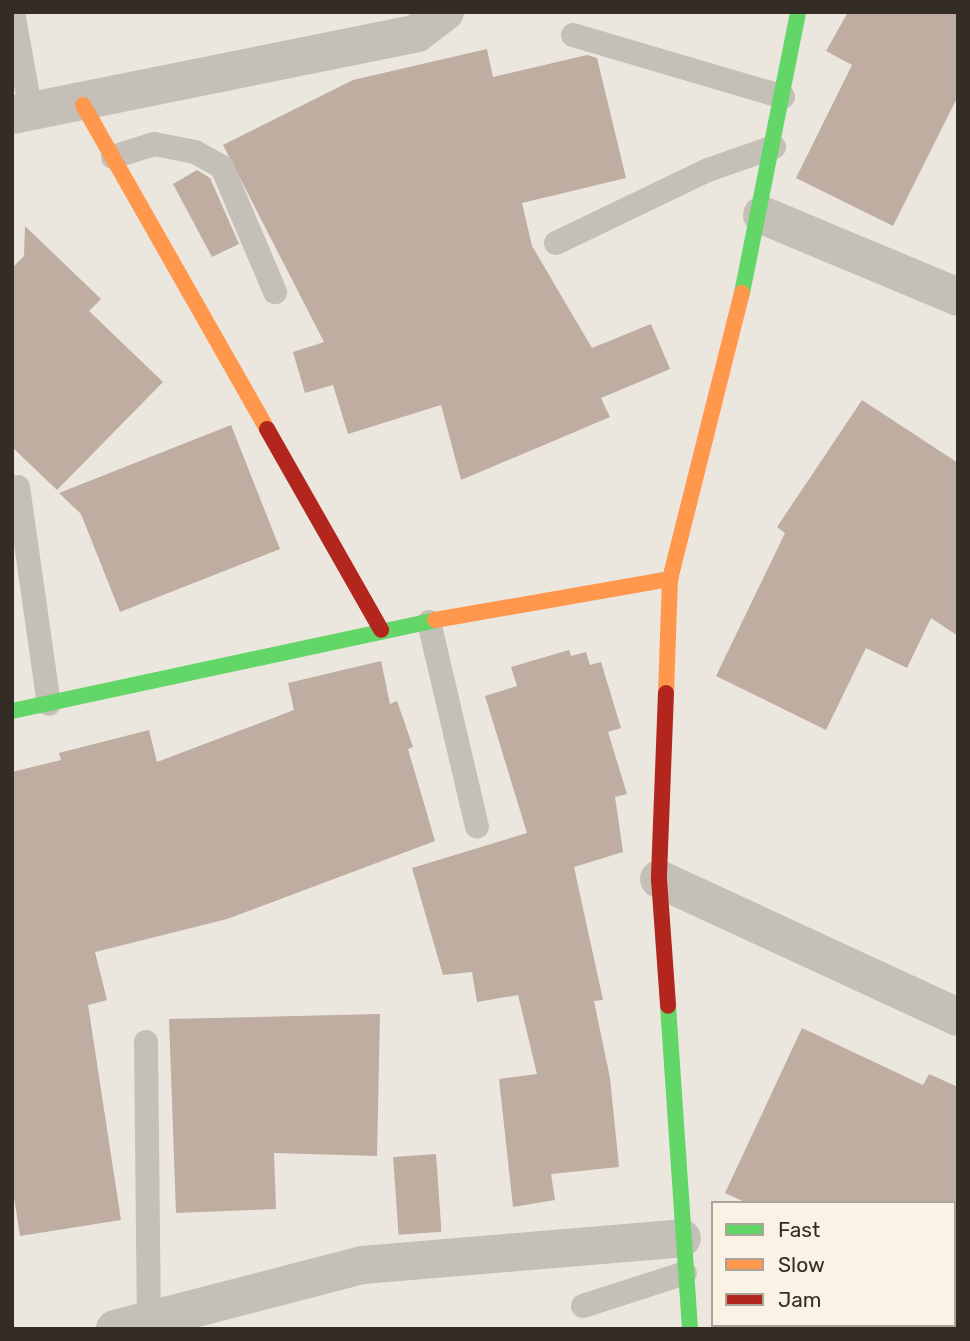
<!DOCTYPE html>
<html>
<head>
<meta charset="utf-8">
<style>
  body { margin:0 }
  #map { position:relative; width:970px; height:1341px; overflow:hidden; background:#ebe7df; font-family:Rubik,sans-serif }
  div>[style] { position:absolute }
  [style*='--x'] { left:calc(var(--x)*1px); top:calc(var(--y)*1px); width:calc(var(--w)*1px); rotate:calc(var(--a)*1deg) }
  .building>* { inset:0; background:#beada0; transform-origin:0 0 }
  .lane>* { height:24px; margin:-12px; padding:0 12px; transform-origin:12px; border-radius:12px; background:#c4bfb7 }
  .street>* { height:38px; margin:-19px; padding:0 19px; transform-origin:19px; border-radius:19px; background:#c4bfb7 }
  .fast>* { height:16px; margin:-8px; padding:0 8px; transform-origin:8px; border-radius:8px; background:#63d668 }
  .slow>* { height:16px; margin:-8px; padding:0 8px; transform-origin:8px; border-radius:8px; background:#ff974d }
  .jam>* { height:16px; margin:-8px; padding:0 8px; transform-origin:8px; border-radius:8px; background:#b3261e }
  span { translate:-50% -50%; white-space:nowrap; text-align:center; line-height:1.15; -webkit-text-stroke:7px #f9f2e5; paint-order:stroke }
  .frame { position:absolute; inset:0; border:14px solid #342d26; pointer-events:none }
  .legend { position:absolute; left:711px; top:1201px; width:245px; height:126px; box-sizing:border-box; background:#f9f2e5; border:2px solid #aaa399; margin:0; padding:9px 12px; list-style:none; font-size:21px; color:#342d26 }
  .legend li { display:flex; align-items:center; gap:14px; height:35px }
  .legend b { width:35px; border:2px solid #aaa399 }
</style>
</head>
<body>
<div id="map">
  <div class="building">
    <div style="clip-path:polygon(848px 12px,958px 12px,958px 96px,893px 226px,796px 178px,852px 65px,826px 51px)"></div>
    <div style="clip-path:polygon(487px 49px,493px 77px,587px 55px,597px 58px,626px 178px,522px 203px,532px 246px,592px 348px,651px 324px,670px 369px,601px 398px,610px 417px,461px 480px,441px 405px,348px 434px,333px 385px,305px 393px,293px 352px,324px 342px,223px 145px,353px 80px)"></div>
    <div style="clip-path:polygon(197px 170px,210px 178px,239px 244px,212px 257px,173px 184px)"></div>
    <div style="clip-path:polygon(25px 226px,101px 299px,89px 311px,163px 382px,57px 490px,12px 447px,12px 268px,24px 256px)"></div>
    <div style="clip-path:polygon(862px 400px,958px 463px,958px 636px,931px 618px,907px 668px,866px 648px,826px 730px,716px 676px,785px 533px,777px 527px)"></div>
    <div style="clip-path:polygon(231px 425px,280px 549px,120px 612px,81px 514px,59px 493px)"></div>
    <div style="clip-path:polygon(569px 650px,571px 656px,586px 652px,590px 665px,601px 662px,621px 728px,608px 732px,627px 794px,615px 797px,623px 852px,574px 867px,603px 1000px,594px 1001px,610px 1078px,619px 1167px,551px 1174px,555px 1200px,513px 1207px,499px 1079px,537px 1074px,518px 995px,477px 1002px,472px 972px,443px 975px,412px 868px,527px 833px,485px 696px,517px 686px,511px 667px)"></div>
    <div style="clip-path:polygon(381px 661px,390px 704px,397px 701px,413px 747px,408px 749px,435px 841px,227px 919px,95px 952px,107px 1000px,88px 1005px,121px 1220px,20px 1236px,12px 1185px,12px 772px,61px 760px,59px 753px,149px 730px,157px 762px,294px 710px,288px 683px)"></div>
    <div style="clip-path:polygon(380px 1014px,377px 1156px,274px 1153px,276px 1209px,176px 1213px,169px 1019px)"></div>
    <div style="clip-path:polygon(802px 1028px,923px 1085px,929px 1074px,958px 1087px,958px 1203px,747px 1203px,725px 1193px)"></div>
    <div style="left:436px;top:1154px;width:78px;height:43px;rotate:86deg"></div>
  </div>
  <div class="lane">
    <div style="--x:13;--y:12;--w:102;--a:79.8"></div>
    <div style="--x:573;--y:35;--w:219;--a:16.4"></div>
    <div style="--x:113;--y:157;--w:43;--a:-17.6"></div>
    <div style="--x:154;--y:144;--w:42;--a:11"></div>
    <div style="--x:195;--y:152;--w:31;--a:29"></div>
    <div style="--x:222;--y:167;--w:136;--a:67"></div>
    <div style="--x:556;--y:243;--w:169;--a:-25.7"></div>
    <div style="--x:708;--y:170;--w:70;--a:-19.2"></div>
    <div style="--x:18;--y:487;--w:219;--a:81.9"></div>
    <div style="--x:429;--y:622;--w:210;--a:76.8"></div>
    <div style="--x:146;--y:1042;--w:278;--a:89.4"></div>
    <div style="--x:583;--y:1306;--w:107;--a:-17.9"></div>
  </div>
  <div class="street">
    <div style="--x:12;--y:115;--w:413;--a:-11.4"></div>
    <div style="--x:417;--y:33;--w:35;--a:-37"></div>
    <div style="--x:762;--y:215;--w:212;--a:22.7"></div>
    <div style="--x:659;--y:879;--w:329;--a:24.8"></div>
    <div style="--x:115;--y:1329;--w:256;--a:-14.5"></div>
    <div style="--x:363;--y:1265;--w:320;--a:-4.8"></div>
  </div>
  <div class="fast">
    <div style="--x:742;--y:293;--w:287;--a:-78.7"></div>
    <div style="--x:12;--y:711;--w:433;--a:-12.1"></div>
    <div style="--x:668;--y:1006;--w:324;--a:86.1"></div>
  </div>
  <div class="slow">
    <div style="--x:83;--y:105;--w:373;--a:60.4"></div>
    <div style="--x:435;--y:620;--w:239;--a:-9.9"></div>
    <div style="--x:666;--y:693;--w:114;--a:-88"></div>
    <div style="--x:670;--y:579;--w:295;--a:-75.9"></div>
  </div>
  <div class="jam">
    <div style="--x:267;--y:429;--w:231;--a:60.4"></div>
    <div style="--x:666;--y:693;--w:186;--a:92.2"></div>
    <div style="--x:659;--y:879;--w:127;--a:85.9"></div>
  </div>
  <div class="frame"></div>
  <ul class="legend">
  <li><b style="height:9px;background:#63d668"></b>Fast</li>
  <li><b style="height:9px;background:#ff974d"></b>Slow</li>
  <li><b style="height:9px;background:#b3261e"></b>Jam</li>
  </ul>
</div>
</body>
</html>
